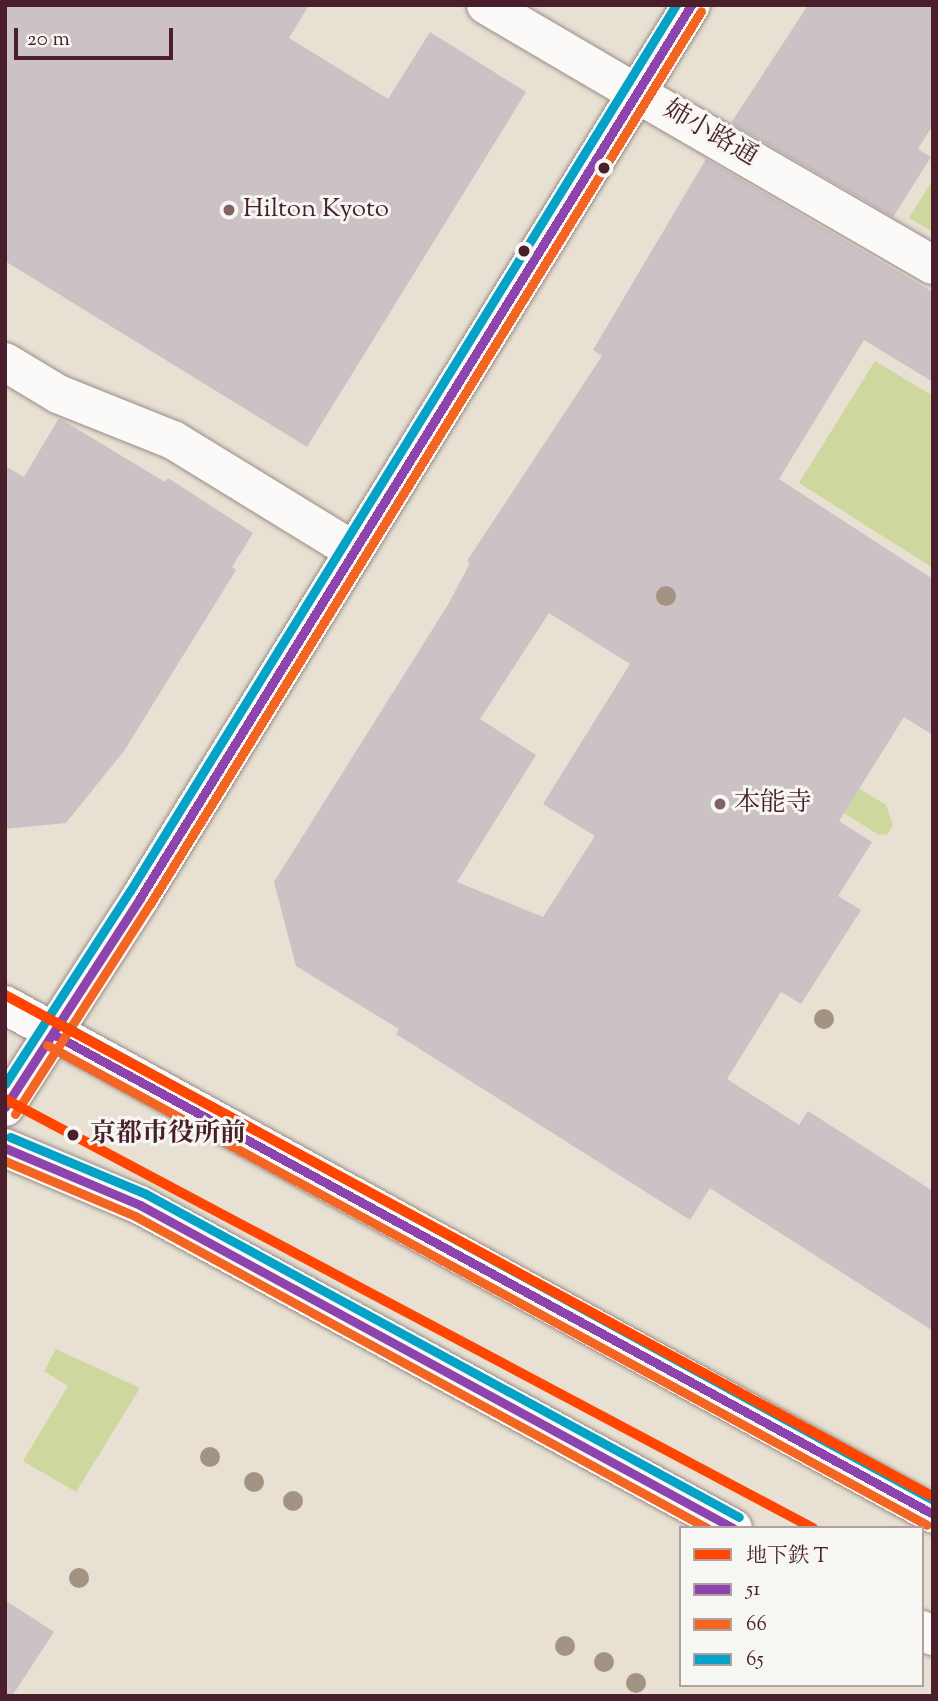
<!DOCTYPE html>
<html>
<head>
<meta charset="utf-8">
<style>
  body { margin:0 }
  #map { position:relative; width:938px; height:1701px; overflow:hidden; background:#e8e0d2; font-family:"Sorts Mill Goudy","Noto Serif JP",serif }
  div>[style] { position:absolute }
  [style*='--x'] { left:calc(var(--x)*1px); top:calc(var(--y)*1px); width:calc(var(--w)*1px); rotate:calc(var(--a)*1deg) }
  .green>* { inset:0; background:#ced79e }
  .building>* { inset:0; background:#ccc1c5 }
  .roads { filter:drop-shadow(0 0 2px #988d88) drop-shadow(0 0 2px #988d88) }
  .pedestrian>* { height:38px; margin:-19px; padding:0 19px; transform-origin:19px; border-radius:19px; background:#fcfaf8 }
  .minor>* { height:38px; margin:-19px; padding:0 19px; transform-origin:19px; border-radius:19px; background:#fcfaf8 }
  .primary>* { height:38px; margin:-19px; padding:0 19px; transform-origin:19px; border-radius:19px; background:#fcfaf8 }
  .bus-1>* { height:9px; margin:-4.5px; padding:0 4.5px; transform-origin:4.5px; border-radius:4.5px; background:#8e44ad }
  .bus-2>* { height:9px; margin:-4.5px; padding:0 4.5px; transform-origin:4.5px; border-radius:4.5px; background:#f26522 }
  .bus-3>* { height:9px; margin:-4.5px; padding:0 4.5px; transform-origin:4.5px; border-radius:4.5px; background:#04a2c6 }
  .metro-1>* { height:10px; margin:-5px; padding:0 5px; transform-origin:5px; border-radius:5px; background:#ff4500 }
  .trees>* { width:20px; height:20px; margin:-10px; border-radius:50%; background:#a39382 }
  .dots>* { width:19px; height:19px; translate:-50% -50%; box-sizing:border-box; border:4px solid #f6f6f2; border-radius:50% }
  span { translate:-50% -50%; white-space:nowrap; text-align:center; line-height:1.15; -webkit-text-stroke:6px #f6f6f2; paint-order:stroke }
  .street-label { font-size:26px; color:#4a1f2b }
  .poi-label { font-size:26px; color:#4a1f2b }
  .left { translate:0 -50%; text-align:left }
  .stop-label { font-size:26px; color:#4a1f2b; font-weight:700 }
  .frame { position:absolute; inset:0; border:7px solid #4a1f2b; pointer-events:none }
  .legend { position:absolute; left:679px; top:1526px; width:245px; height:161px; box-sizing:border-box; background:#f6f6f2; border:2px solid #b1a0a2; margin:0; padding:9px 12px; list-style:none; font-size:21px; color:#4a1f2b }
  .legend li { display:flex; align-items:center; gap:14px; height:35px }
  .legend b { width:35px; border:2px solid #b1a0a2 }
  .scale { position:absolute; left:14px; top:28px; width:159px; height:32px; box-sizing:border-box; border:4px solid #4a1f2b; border-top:0; padding-left:9px; font-size:21px; line-height:24px; white-space:nowrap; color:#4a1f2b; -webkit-text-stroke:5px #f6f6f2; paint-order:stroke }
</style>
</head>
<body>
<div id="map">
  <div class="green">
    <div style="clip-path:polygon(933px 179px,933px 232px,909px 218px)"></div>
    <div style="clip-path:polygon(875px 361px,933px 396px,933px 568px,799px 483px)"></div>
    <div style="clip-path:polygon(692px 718px,766px 730px,886px 805px,893px 825px,888px 834px,879px 835px)"></div>
    <div style="clip-path:polygon(56px 1349px,140px 1388px,76px 1492px,23px 1461px,68px 1386px,44px 1371px)"></div>
  </div>
  <div class="building">
    <div style="clip-path:polygon(5px 5px,309px 5px,289px 38px,388px 99px,430px 32px,526px 92px,307px 447px,5px 261px)"></div>
    <div style="clip-path:polygon(808px 5px,933px 5px,933px 125px,918px 149px,931px 157px,893px 217px,731px 123px)"></div>
    <div style="clip-path:polygon(evenodd,706px 159px,933px 292px,933px 382px,864px 340px,779px 479px,933px 579px,933px 735px,904px 717px,839px 821px,872px 842px,838px 896px,861px 910px,801px 1004px,781px 992px,727px 1079px,799px 1125px,808px 1111px,933px 1191px,933px 1331px,710px 1188px,690px 1220px,396px 1034px,399px 1029px,296px 966px,274px 882px,449px 603px,470px 563px,467px 561px,602px 356px,593px 350px,706px 159px,549px 613px,630px 664px,543px 804px,595px 836px,543px 917px,457px 882px,536px 755px,480px 719px,549px 613px)"></div>
    <div style="clip-path:polygon(59px 418px,165px 482px,168px 478px,253px 533px,232px 567px,236px 570px,124px 751px,66px 823px,5px 829px,5px 466px,24px 477px)"></div>
    <div style="clip-path:polygon(5px 1600px,54px 1632px,12px 1696px,5px 1696px)"></div>
  </div>
  <div class="roads">
    <div class="pedestrian">
      <div style="--x:636;--y:93;--w:343;--a:30.1"></div>
    </div>
    <div class="minor">
      <div style="--x:486;--y:5;--w:174;--a:30.4"></div>
      <div style="--x:5;--y:362;--w:62;--a:31.1"></div>
      <div style="--x:58;--y:394;--w:124;--a:21.8"></div>
      <div style="--x:173;--y:440;--w:212;--a:31.5"></div>
    </div>
    <div class="primary">
      <div style="--x:5;--y:1005;--w:1058;--a:28.74"></div>
      <div style="--x:5;--y:1107;--w:249;--a:-57.1"></div>
      <div style="--x:140;--y:898;--w:1049;--a:-58.32"></div>
      <div style="--x:5;--y:1148;--w:147;--a:22.9"></div>
      <div style="--x:140;--y:1205;--w:675;--a:28.58"></div>
      <div style="--x:922;--y:1630;--w:13;--a:29"></div>
    </div>
  </div>
  <div class="bus-1">
    <div style="--x:53;--y:1034;--w:1002;--a:28.61"></div>
    <div style="--x:5;--y:1107;--w:249;--a:-57.1"></div>
    <div style="--x:140;--y:898;--w:1049;--a:-58.32"></div>
    <div style="--x:5;--y:1148;--w:147;--a:22.9"></div>
    <div style="--x:140;--y:1205;--w:675;--a:28.58"></div>
  </div>
  <div class="bus-2">
    <div style="--x:47;--y:1045;--w:1002;--a:28.61"></div>
    <div style="--x:15;--y:1114;--w:250;--a:-57.3"></div>
    <div style="--x:150;--y:904;--w:1049;--a:-58.32"></div>
    <div style="--x:5;--y:1161;--w:141;--a:22.9"></div>
    <div style="--x:135;--y:1216;--w:652;--a:28.61"></div>
  </div>
  <div class="bus-3">
    <div style="--x:59;--y:1023;--w:996;--a:28.62"></div>
    <div style="--x:5;--y:1084;--w:230;--a:-57.1"></div>
    <div style="--x:130;--y:891;--w:1041;--a:-58.36"></div>
    <div style="--x:10;--y:1137;--w:147;--a:22.7"></div>
    <div style="--x:146;--y:1194;--w:675;--a:28.58"></div>
  </div>
  <div class="metro-1">
    <div style="--x:5;--y:995;--w:1055;--a:28.41"></div>
    <div style="--x:5;--y:1099;--w:915;--a:27.97"></div>
  </div>
  <div class="trees">
    <div style="left:666px;top:596px"></div>
    <div style="left:824px;top:1019px"></div>
    <div style="left:210px;top:1457px"></div>
    <div style="left:254px;top:1482px"></div>
    <div style="left:293px;top:1501px"></div>
    <div style="left:79px;top:1578px"></div>
    <div style="left:565px;top:1646px"></div>
    <div style="left:604px;top:1662px"></div>
    <div style="left:636px;top:1683px"></div>
  </div>
  <div class="dots">
    <div style="left:604px;top:168px;background:#4a1f2b"></div>
    <div style="left:229px;top:210px;background:#816365"></div>
    <div style="left:524px;top:251px;background:#4a1f2b"></div>
    <div style="left:720px;top:804px;background:#816365"></div>
    <div style="left:73px;top:1135px;background:#4a1f2b"></div>
  </div>
  <div class="street-label">
    <span style="left:710px;top:134px;rotate:30deg">姉小路通</span>
  </div>
  <div class="poi-label">
    <span class="left" style="left:243px;top:210px">Hilton Kyoto</span>
    <span class="left" style="left:734px;top:804px">本能寺</span>
  </div>
  <div class="stop-label">
    <span class="left" style="left:90px;top:1135px">京都市役所前</span>
  </div>
  <div class="frame"></div>
  <ul class="legend">
  <li><b style="height:9px;background:#ff4500"></b>地下鉄 T</li>
  <li><b style="height:9px;background:#8e44ad"></b>51</li>
  <li><b style="height:9px;background:#f26522"></b>66</li>
  <li><b style="height:9px;background:#04a2c6"></b>65</li>
  </ul>
  <div class="scale">20 m</div>
</div>
</body>
</html>
